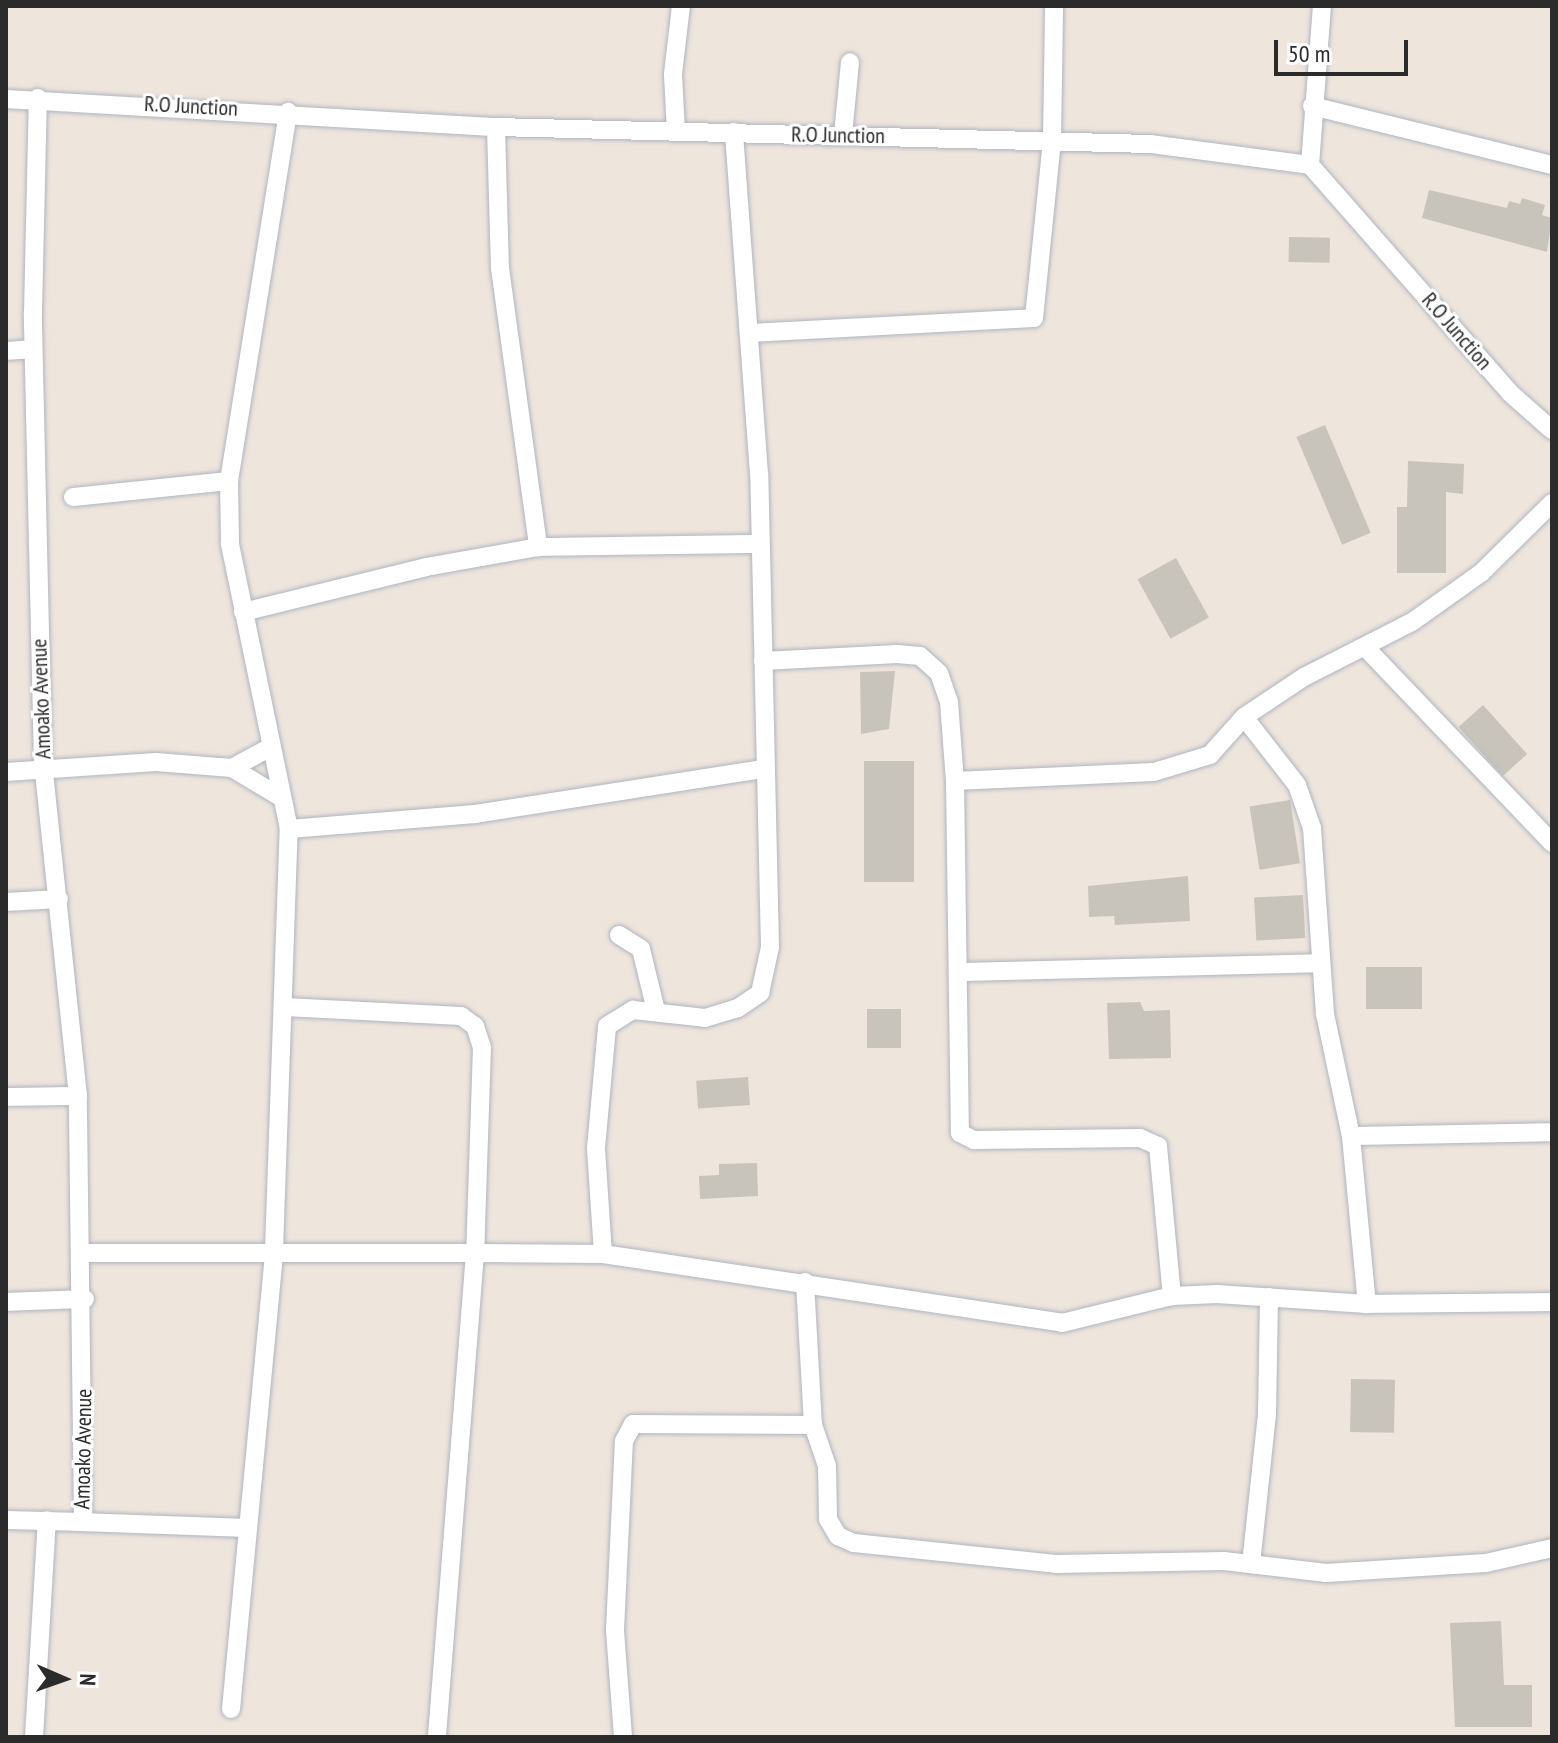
<!DOCTYPE html>
<html>
<head>
<meta charset="utf-8">
<style>
  body { margin:0 }
  #map { position:relative; width:1558px; height:1743px; overflow:hidden; background:#eee6dd; font-family:"PT Sans Narrow",sans-serif }
  div>[style] { position:absolute }
  [style*='--x'] { left:calc(var(--x)*1px); top:calc(var(--y)*1px); width:calc(var(--w)*1px); rotate:calc(var(--a)*1deg) }
  .building>* { inset:0; background:#c9c4bb; transform-origin:0 0 }
  .roads { filter:drop-shadow(0 0 2px #b1b4c0) drop-shadow(0 0 2px #b1b4c0) }
  .street>* { height:18px; margin:-9px; padding:0 9px; transform-origin:9px; border-radius:9px; background:#fff }
  span { translate:-50% -50%; white-space:nowrap; text-align:center; line-height:1.15; -webkit-text-stroke:6px #fff; paint-order:stroke }
  .street-label { font-size:22px; color:#2b2b2b }
  .frame { position:absolute; inset:0; border:8px solid #2b2b2b; pointer-events:none }
  .north { position:absolute; left:24px; top:1639px; width:80px; height:80px; -webkit-text-stroke:6px #fff; paint-order:stroke; rotate:92deg; font-size:22px; font-weight:700; line-height:32px; text-align:center; color:#2b2b2b }
  .north::after { content:''; display:block; margin:auto; width:28px; height:36px; background:#2b2b2b; clip-path:polygon(50% 0,100% 100%,50% 72%,0 100%) }
  .scale { position:absolute; left:1274px; top:40px; width:134px; height:36px; box-sizing:border-box; border:4px solid #2b2b2b; border-top:0; padding-left:10px; font-size:24px; line-height:28px; white-space:nowrap; color:#2b2b2b; -webkit-text-stroke:6px #fff; paint-order:stroke }
</style>
</head>
<body>
<div id="map">
  <div class="building">
    <div style="clip-path:polygon(1429px 190px,1507px 208px,1509px 201px,1520px 204px,1522px 198px,1545px 205px,1542px 215px,1552px 218px,1547px 252px,1422px 218px)"></div>
    <div style="left:1289px;top:237px;width:41px;height:25px;rotate:1deg"></div>
    <div style="left:1325px;top:425px;width:117px;height:31px;rotate:67deg"></div>
    <div style="clip-path:polygon(1408px 461px,1464px 464px,1463px 494px,1446px 492px,1446px 573px,1397px 573px,1397px 507px,1407px 507px)"></div>
    <div style="left:1176px;top:558px;width:68px;height:44px;rotate:61deg"></div>
    <div style="clip-path:polygon(895px 671px,889px 729px,861px 734px,860px 672px)"></div>
    <div style="left:1483px;top:705px;width:66px;height:33px;rotate:48deg"></div>
    <div style="left:914px;top:761px;width:121px;height:50px;rotate:90deg"></div>
    <div style="left:1290px;top:800px;width:64px;height:41px;rotate:81deg"></div>
    <div style="clip-path:polygon(1188px 876px,1190px 921px,1115px 925px,1114px 916px,1089px 917px,1088px 886px)"></div>
    <div style="left:1303px;top:895px;width:43px;height:49px;rotate:87deg"></div>
    <div style="left:1366px;top:967px;width:56px;height:42px"></div>
    <div style="clip-path:polygon(1140px 1002px,1144px 1011px,1170px 1010px,1171px 1058px,1109px 1059px,1107px 1003px)"></div>
    <div style="left:867px;top:1009px;width:34px;height:39px"></div>
    <div style="left:748px;top:1077px;width:28px;height:52px;rotate:86deg"></div>
    <div style="clip-path:polygon(757px 1163px,758px 1196px,700px 1199px,699px 1176px,719px 1175px,719px 1164px)"></div>
    <div style="left:1351px;top:1379px;width:44px;height:53px;rotate:1deg"></div>
    <div style="clip-path:polygon(1501px 1621px,1504px 1685px,1532px 1685px,1532px 1727px,1455px 1727px,1450px 1623px)"></div>
  </div>
  <div class="roads">
    <div class="street">
      <div style="--x:6;--y:99;--w:491;--a:3.3"></div>
      <div style="--x:496;--y:127;--w:655;--a:1.49"></div>
      <div style="--x:1151;--y:144;--w:160;--a:7.5"></div>
      <div style="--x:1310;--y:165;--w:303;--a:48.7"></div>
      <div style="--x:1510;--y:393;--w:56;--a:41.4"></div>
      <div style="--x:1312;--y:106;--w:247;--a:13.8"></div>
      <div style="--x:496;--y:127;--w:141;--a:88.4"></div>
      <div style="--x:500;--y:268;--w:282;--a:82.2"></div>
      <div style="--x:676;--y:132;--w:58;--a:-93"></div>
      <div style="--x:673;--y:74;--w:68;--a:-83.3"></div>
      <div style="--x:843;--y:135;--w:73;--a:-84.5"></div>
      <div style="--x:1310;--y:165;--w:159;--a:-85.7"></div>
      <div style="--x:749;--y:333;--w:285;--a:-3"></div>
      <div style="--x:1034;--y:318;--w:179;--a:-84.2"></div>
      <div style="--x:1052;--y:140;--w:134;--a:-89.1"></div>
      <div style="--x:6;--y:351;--w:27;--a:-4"></div>
      <div style="--x:73;--y:497;--w:157;--a:-5.9"></div>
      <div style="--x:243;--y:612;--w:188;--a:-13.8"></div>
      <div style="--x:426;--y:567;--w:114;--a:-10.1"></div>
      <div style="--x:538;--y:547;--w:221;--a:-0.8"></div>
      <div style="--x:1365;--y:647;--w:271;--a:46.3"></div>
      <div style="--x:763;--y:661;--w:134;--a:-3"></div>
      <div style="--x:897;--y:654;--w:23;--a:5"></div>
      <div style="--x:920;--y:656;--w:25;--a:42"></div>
      <div style="--x:939;--y:673;--w:31;--a:71"></div>
      <div style="--x:949;--y:702;--w:79;--a:85.7"></div>
      <div style="--x:955;--y:781;--w:352;--a:89.2"></div>
      <div style="--x:960;--y:1133;--w:16;--a:27"></div>
      <div style="--x:974;--y:1140;--w:166;--a:-0.7"></div>
      <div style="--x:1140;--y:1138;--w:20;--a:24"></div>
      <div style="--x:1158;--y:1146;--w:151;--a:84.7"></div>
      <div style="--x:1244;--y:717;--w:86;--a:52.1"></div>
      <div style="--x:1297;--y:785;--w:46;--a:70.8"></div>
      <div style="--x:1312;--y:828;--w:186;--a:86"></div>
      <div style="--x:1325;--y:1014;--w:125;--a:78"></div>
      <div style="--x:1351;--y:1136;--w:169;--a:84.6"></div>
      <div style="--x:232;--y:768;--w:58;--a:31"></div>
      <div style="--x:6;--y:772;--w:150;--a:-3.8"></div>
      <div style="--x:156;--y:762;--w:76;--a:4.5"></div>
      <div style="--x:232;--y:768;--w:42;--a:-28.4"></div>
      <div style="--x:955;--y:781;--w:199;--a:-2.6"></div>
      <div style="--x:1154;--y:772;--w:59;--a:-16.9"></div>
      <div style="--x:1210;--y:755;--w:51;--a:-48.2"></div>
      <div style="--x:1244;--y:717;--w:72;--a:-33.7"></div>
      <div style="--x:1304;--y:677;--w:121;--a:-27"></div>
      <div style="--x:1412;--y:622;--w:85;--a:-35.4"></div>
      <div style="--x:1481;--y:573;--w:100;--a:-44.6"></div>
      <div style="--x:289;--y:829;--w:187;--a:-4.6"></div>
      <div style="--x:475;--y:814;--w:291;--a:-8.9"></div>
      <div style="--x:6;--y:902;--w:53;--a:-3.2"></div>
      <div style="--x:619;--y:935;--w:26;--a:32"></div>
      <div style="--x:641;--y:949;--w:64;--a:76.4"></div>
      <div style="--x:962;--y:972;--w:358;--a:-1.4"></div>
      <div style="--x:285;--y:1007;--w:176;--a:2.9"></div>
      <div style="--x:461;--y:1016;--w:17;--a:36"></div>
      <div style="--x:475;--y:1026;--w:22;--a:72"></div>
      <div style="--x:482;--y:1047;--w:206;--a:91.9"></div>
      <div style="--x:475;--y:1253;--w:128;--a:0.4"></div>
      <div style="--x:603;--y:1254;--w:464;--a:8.5"></div>
      <div style="--x:1062;--y:1323;--w:113;--a:-13.8"></div>
      <div style="--x:1172;--y:1296;--w:45;--a:-2.5"></div>
      <div style="--x:1217;--y:1294;--w:150;--a:3.8"></div>
      <div style="--x:1367;--y:1304;--w:185;--a:-0.6"></div>
      <div style="--x:6;--y:1097;--w:72;--a:-0.8"></div>
      <div style="--x:1351;--y:1136;--w:201;--a:-1.1"></div>
      <div style="--x:85;--y:1253;--w:390;--a:0"></div>
      <div style="--x:475;--y:1253;--w:485;--a:94.5"></div>
      <div style="--x:603;--y:1254;--w:106;--a:-93.8"></div>
      <div style="--x:596;--y:1148;--w:122;--a:-84.8"></div>
      <div style="--x:607;--y:1026;--w:31;--a:-32"></div>
      <div style="--x:633;--y:1010;--w:72;--a:6.3"></div>
      <div style="--x:705;--y:1018;--w:34;--a:-17"></div>
      <div style="--x:738;--y:1008;--w:27;--a:-34"></div>
      <div style="--x:760;--y:993;--w:47;--a:-77.7"></div>
      <div style="--x:770;--y:947;--w:473;--a:-91.3"></div>
      <div style="--x:759;--y:474;--w:343;--a:-94.2"></div>
      <div style="--x:805;--y:1282;--w:143;--a:86.8"></div>
      <div style="--x:813;--y:1425;--w:43;--a:71.1"></div>
      <div style="--x:827;--y:1466;--w:53;--a:88.9"></div>
      <div style="--x:828;--y:1519;--w:20;--a:60"></div>
      <div style="--x:838;--y:1536;--w:17;--a:24"></div>
      <div style="--x:854;--y:1543;--w:203;--a:5.9"></div>
      <div style="--x:1056;--y:1564;--w:168;--a:-1"></div>
      <div style="--x:1224;--y:1561;--w:103;--a:6.7"></div>
      <div style="--x:1326;--y:1573;--w:160;--a:-3.6"></div>
      <div style="--x:1486;--y:1563;--w:68;--a:-12.8"></div>
      <div style="--x:6;--y:1302;--w:79;--a:-2.2"></div>
      <div style="--x:6;--y:1520;--w:77;--a:1.5"></div>
      <div style="--x:83;--y:1522;--w:426;--a:-90.7"></div>
      <div style="--x:78;--y:1096;--w:333;--a:-96"></div>
      <div style="--x:43;--y:765;--w:452;--a:-91.3"></div>
      <div style="--x:33;--y:313;--w:215;--a:-88.7"></div>
      <div style="--x:83;--y:1522;--w:162;--a:2.1"></div>
      <div style="--x:1251;--y:1564;--w:151;--a:-83.9"></div>
      <div style="--x:1267;--y:1414;--w:117;--a:-89"></div>
      <div style="--x:231;--y:1709;--w:461;--a:-84.6"></div>
      <div style="--x:274;--y:1250;--w:421;--a:-88"></div>
      <div style="--x:289;--y:829;--w:292;--a:-101.7"></div>
      <div style="--x:230;--y:543;--w:62;--a:-90.9"></div>
      <div style="--x:229;--y:481;--w:374;--a:-80.9"></div>
      <div style="--x:34;--y:1737;--w:217;--a:-86.6"></div>
      <div style="--x:623;--y:1737;--w:107;--a:-94.3"></div>
      <div style="--x:615;--y:1630;--w:189;--a:-87.3"></div>
      <div style="--x:624;--y:1441;--w:19;--a:-62"></div>
      <div style="--x:633;--y:1424;--w:180;--a:0.3"></div>
    </div>
  </div>
  <div class="street-label">
    <span style="left:191px;top:106px;rotate:3deg">R.O Junction</span>
    <span style="left:838px;top:135px;rotate:1deg">R.O Junction</span>
    <span style="left:1457px;top:331px;rotate:49deg">R.O Junction</span>
    <span style="left:41px;top:699px;rotate:-92deg">Amoako Avenue</span>
    <span style="left:83px;top:1449px;rotate:-89deg">Amoako Avenue</span>
  </div>
  <div class="frame"></div>
  <div class="north">N</div>
  <div class="scale">50 m</div>
</div>
</body>
</html>
